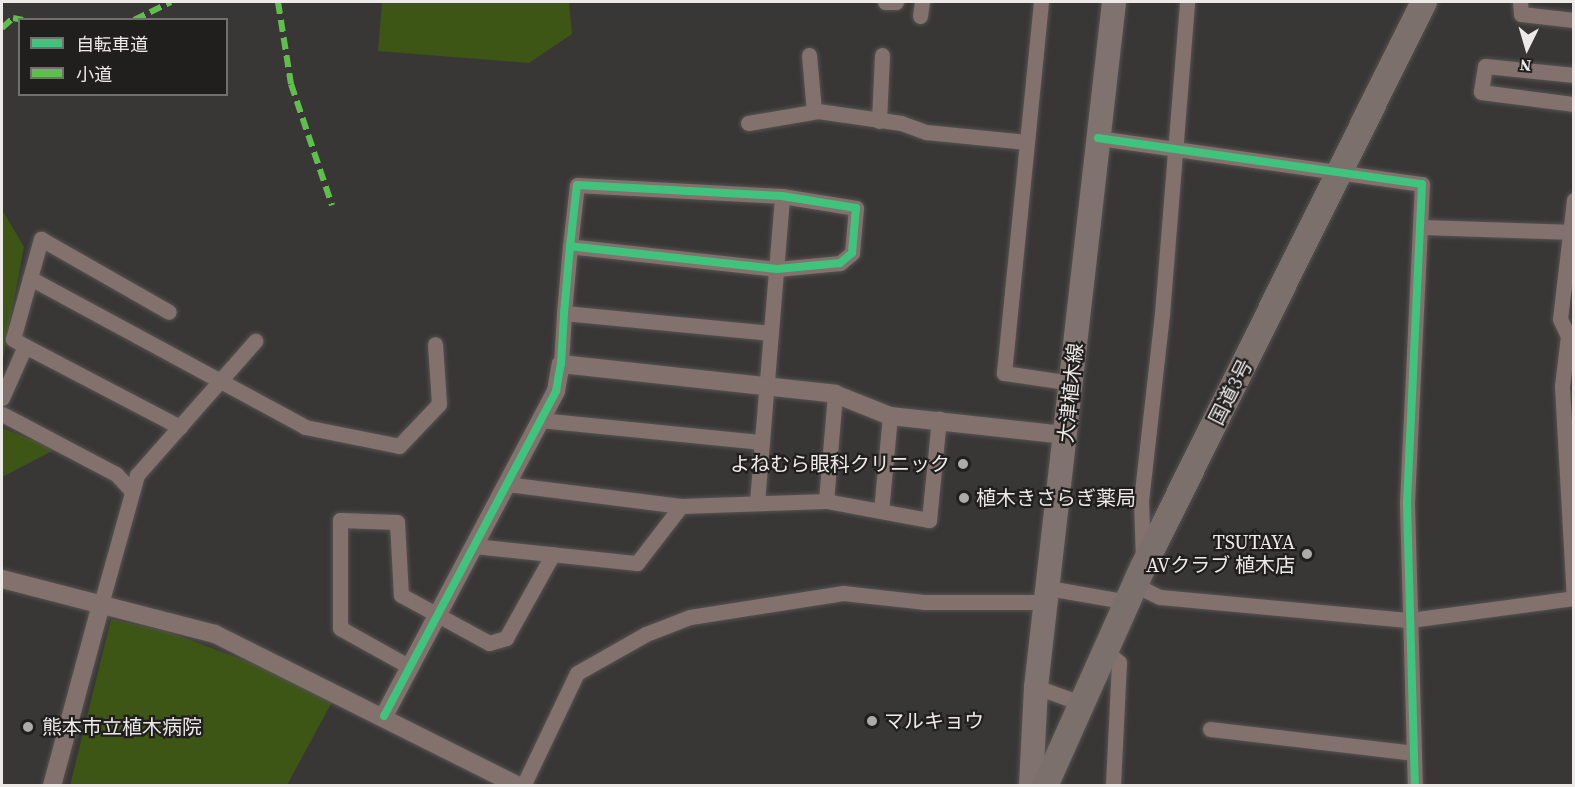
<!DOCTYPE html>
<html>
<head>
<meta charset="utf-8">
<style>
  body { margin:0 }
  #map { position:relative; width:1575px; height:787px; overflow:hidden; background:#393735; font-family:"Source Serif 4","Noto Sans JP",serif }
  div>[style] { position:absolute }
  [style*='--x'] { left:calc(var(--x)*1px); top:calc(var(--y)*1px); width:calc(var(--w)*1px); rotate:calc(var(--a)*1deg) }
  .green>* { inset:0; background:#3d5515 }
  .roads { filter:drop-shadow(0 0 2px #555352) drop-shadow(0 0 2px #555352) }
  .minor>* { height:15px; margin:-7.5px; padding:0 7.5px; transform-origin:7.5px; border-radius:7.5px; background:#83716d }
  .tertiary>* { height:18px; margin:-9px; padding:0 9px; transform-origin:9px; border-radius:9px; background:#83716d }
  .primary>* { height:24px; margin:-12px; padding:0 12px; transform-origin:12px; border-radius:12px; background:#80726e }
  .trunk>* { height:26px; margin:-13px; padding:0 13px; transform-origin:13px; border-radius:13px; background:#7c706d }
  .quiet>* { height:6px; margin-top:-3px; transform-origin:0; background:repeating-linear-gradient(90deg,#5fbe4e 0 12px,transparent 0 18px) }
  .cycleway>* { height:8px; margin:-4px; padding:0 4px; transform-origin:4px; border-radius:4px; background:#40c37c }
  .dots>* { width:16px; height:16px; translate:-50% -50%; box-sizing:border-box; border:3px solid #201f1d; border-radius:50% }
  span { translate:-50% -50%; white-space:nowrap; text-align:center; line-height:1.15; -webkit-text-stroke:4.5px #201f1d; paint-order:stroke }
  .street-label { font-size:20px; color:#ece9e7 }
  .poi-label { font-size:20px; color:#ece9e7 }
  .right { translate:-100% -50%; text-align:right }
  .left { translate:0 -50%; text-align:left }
  .frame { position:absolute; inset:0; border:3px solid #ece9e7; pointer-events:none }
  .legend { position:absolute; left:18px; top:18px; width:210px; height:78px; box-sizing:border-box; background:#201f1d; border:2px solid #72706e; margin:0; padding:8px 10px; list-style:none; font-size:18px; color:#ece9e7 }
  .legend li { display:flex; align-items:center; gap:12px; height:30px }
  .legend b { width:30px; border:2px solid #72706e }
  .north { position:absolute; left:1497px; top:18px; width:60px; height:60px; -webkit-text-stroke:4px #201f1d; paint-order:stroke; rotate:185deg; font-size:16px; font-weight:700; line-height:24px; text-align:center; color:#ece9e7 }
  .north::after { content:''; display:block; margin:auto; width:21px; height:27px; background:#ece9e7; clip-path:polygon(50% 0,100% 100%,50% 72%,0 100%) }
</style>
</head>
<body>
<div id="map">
  <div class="green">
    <div style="clip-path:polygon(382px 2px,569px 2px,572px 34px,529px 63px,378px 51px)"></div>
    <div style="clip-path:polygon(4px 213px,24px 247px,2px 364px,2px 214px)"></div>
    <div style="clip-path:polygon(2px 428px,56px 449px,2px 477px)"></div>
    <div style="clip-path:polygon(111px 619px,169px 632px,254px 664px,332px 702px,287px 785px,70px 786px)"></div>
  </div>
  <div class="roads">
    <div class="minor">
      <div style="--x:885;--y:2;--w:11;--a:0"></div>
      <div style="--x:1041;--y:2;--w:373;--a:95.7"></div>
      <div style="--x:1004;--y:373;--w:69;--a:8.4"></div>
      <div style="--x:1520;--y:2;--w:12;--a:85"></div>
      <div style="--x:1521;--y:14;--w:53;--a:6.5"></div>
      <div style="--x:920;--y:16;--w:14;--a:-82"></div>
      <div style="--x:809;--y:55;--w:56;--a:84.9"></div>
      <div style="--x:1574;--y:75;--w:89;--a:-174.2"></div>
      <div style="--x:1485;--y:66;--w:26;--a:99"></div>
      <div style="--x:1481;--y:92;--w:94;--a:7.4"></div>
      <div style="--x:879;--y:121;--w:66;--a:-87.4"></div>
      <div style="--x:748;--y:123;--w:71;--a:-9.7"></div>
      <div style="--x:818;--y:111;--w:84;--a:8.2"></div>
      <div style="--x:901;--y:123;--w:27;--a:20"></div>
      <div style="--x:926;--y:132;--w:101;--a:5.7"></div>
      <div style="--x:1098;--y:138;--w:327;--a:8.1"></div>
      <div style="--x:1422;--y:184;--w:320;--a:92.7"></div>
      <div style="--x:1407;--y:504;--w:282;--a:88.4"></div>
      <div style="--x:1422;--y:227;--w:152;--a:1.9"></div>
      <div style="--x:30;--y:278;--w:313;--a:28.4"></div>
      <div style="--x:305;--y:427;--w:96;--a:11.4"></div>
      <div style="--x:399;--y:446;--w:58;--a:-46.4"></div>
      <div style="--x:439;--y:404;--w:60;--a:-93.8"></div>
      <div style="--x:564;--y:313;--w:208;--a:5.5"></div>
      <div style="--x:1574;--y:335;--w:6;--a:171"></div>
      <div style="--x:1568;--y:336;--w:50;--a:96.8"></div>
      <div style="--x:1562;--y:386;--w:212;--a:86.8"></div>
      <div style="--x:1568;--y:336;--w:19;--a:-115"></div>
      <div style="--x:1560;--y:319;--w:120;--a:-83.3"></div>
      <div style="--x:25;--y:346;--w:175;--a:27.6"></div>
      <div style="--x:561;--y:364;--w:51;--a:-86.6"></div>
      <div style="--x:564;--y:313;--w:67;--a:-84.9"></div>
      <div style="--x:570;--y:246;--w:61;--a:-83.5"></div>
      <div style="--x:577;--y:185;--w:205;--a:3.1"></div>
      <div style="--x:782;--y:196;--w:75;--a:9.2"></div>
      <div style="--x:856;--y:208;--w:45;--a:95.1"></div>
      <div style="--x:852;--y:253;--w:16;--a:140"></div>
      <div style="--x:840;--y:263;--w:63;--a:174.6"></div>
      <div style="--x:777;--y:269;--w:208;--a:-173.7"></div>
      <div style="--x:2;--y:398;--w:57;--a:-66.1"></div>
      <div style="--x:25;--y:346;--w:14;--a:-150"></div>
      <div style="--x:13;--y:339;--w:104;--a:-74.4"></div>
      <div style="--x:41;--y:239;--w:147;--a:29.7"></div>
      <div style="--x:2;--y:414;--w:129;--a:27.8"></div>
      <div style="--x:116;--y:474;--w:21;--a:47"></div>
      <div style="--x:540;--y:420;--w:223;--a:5.7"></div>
      <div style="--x:826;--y:501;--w:107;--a:-85.2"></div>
      <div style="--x:757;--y:502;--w:307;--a:-85.3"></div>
      <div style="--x:681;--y:506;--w:145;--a:-2"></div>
      <div style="--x:826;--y:501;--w:105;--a:10.5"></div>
      <div style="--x:929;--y:520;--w:102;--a:-84.4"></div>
      <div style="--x:881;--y:511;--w:95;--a:-84.6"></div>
      <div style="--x:474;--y:546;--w:164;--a:6"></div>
      <div style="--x:637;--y:563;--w:72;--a:-52.3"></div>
      <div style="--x:681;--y:506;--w:175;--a:-172.8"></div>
      <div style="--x:1143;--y:560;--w:59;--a:-91.9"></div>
      <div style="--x:1141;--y:501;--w:188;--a:-83.6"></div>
      <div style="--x:1162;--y:314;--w:313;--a:-85.4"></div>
      <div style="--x:1137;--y:586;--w:25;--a:26"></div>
      <div style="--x:1160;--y:597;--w:251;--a:5.3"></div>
      <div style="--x:1410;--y:620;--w:165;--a:-7.6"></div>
      <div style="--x:1048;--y:588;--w:81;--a:9.9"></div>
      <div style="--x:101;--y:604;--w:134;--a:-74.4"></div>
      <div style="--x:137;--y:475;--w:179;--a:-48.6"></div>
      <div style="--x:1104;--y:650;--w:19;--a:39"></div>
      <div style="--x:1119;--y:662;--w:124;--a:92.8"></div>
      <div style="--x:410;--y:667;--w:80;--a:-150.9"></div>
      <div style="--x:340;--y:628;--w:108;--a:-90"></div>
      <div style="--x:340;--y:520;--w:57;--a:2"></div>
      <div style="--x:397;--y:522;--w:73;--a:86.9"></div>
      <div style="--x:401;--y:595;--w:100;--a:28.6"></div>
      <div style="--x:489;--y:643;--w:18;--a:-16"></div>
      <div style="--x:506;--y:638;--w:96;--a:-60.8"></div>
      <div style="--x:1036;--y:687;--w:48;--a:19.6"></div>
      <div style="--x:1210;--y:729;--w:205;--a:6.7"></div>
      <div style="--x:523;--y:786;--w:125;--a:-64.5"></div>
      <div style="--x:577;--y:673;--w:79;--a:-29.5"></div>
      <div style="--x:646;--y:634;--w:47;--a:-21.1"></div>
      <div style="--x:690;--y:617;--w:155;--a:-8.9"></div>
      <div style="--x:843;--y:593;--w:81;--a:6.3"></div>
      <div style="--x:924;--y:602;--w:122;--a:0"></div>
    </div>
    <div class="tertiary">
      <div style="--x:2;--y:579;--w:220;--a:14.5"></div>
      <div style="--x:215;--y:634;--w:339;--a:26.6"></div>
      <div style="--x:384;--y:716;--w:368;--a:-62.1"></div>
      <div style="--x:556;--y:391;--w:27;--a:-80"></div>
      <div style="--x:561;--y:364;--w:276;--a:6.2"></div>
      <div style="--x:835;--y:394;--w:59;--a:21.8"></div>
      <div style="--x:890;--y:416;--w:177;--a:6.2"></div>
      <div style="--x:52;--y:786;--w:188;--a:-74.9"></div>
    </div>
    <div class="primary">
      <div style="--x:1031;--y:786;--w:99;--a:-87.1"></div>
      <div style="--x:1036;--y:687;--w:689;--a:-83.5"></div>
    </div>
    <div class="trunk">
      <div style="--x:1045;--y:786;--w:240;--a:-65.9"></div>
      <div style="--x:1143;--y:567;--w:631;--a:-63.56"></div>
    </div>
  </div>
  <div class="quiet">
    <div style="--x:278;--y:2;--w:83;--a:81"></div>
    <div style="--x:291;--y:84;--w:128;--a:71.3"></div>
    <div style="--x:134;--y:20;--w:41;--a:-25.9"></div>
    <div style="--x:2;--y:28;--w:15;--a:-42"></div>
    <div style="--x:13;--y:18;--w:10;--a:11"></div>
  </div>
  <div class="cycleway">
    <div style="--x:1098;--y:138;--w:327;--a:8.1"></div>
    <div style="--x:1422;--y:184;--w:320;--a:92.7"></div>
    <div style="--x:1407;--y:504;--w:282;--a:88.4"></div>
    <div style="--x:384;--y:716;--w:368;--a:-62.1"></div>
    <div style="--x:556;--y:391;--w:27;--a:-80"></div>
    <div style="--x:561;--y:364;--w:51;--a:-86.6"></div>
    <div style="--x:564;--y:313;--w:67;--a:-84.9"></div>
    <div style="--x:570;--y:246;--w:61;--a:-83.5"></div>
    <div style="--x:577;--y:185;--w:205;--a:3.1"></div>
    <div style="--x:782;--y:196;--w:75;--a:9.2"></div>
    <div style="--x:856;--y:208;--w:45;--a:95.1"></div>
    <div style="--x:852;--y:253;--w:16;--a:140"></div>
    <div style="--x:840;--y:263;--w:63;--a:174.6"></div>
    <div style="--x:777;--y:269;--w:208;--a:-173.7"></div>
  </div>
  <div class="dots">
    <div style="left:963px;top:464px;background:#adaba9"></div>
    <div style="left:964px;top:498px;background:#adaba9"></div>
    <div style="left:1307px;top:554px;background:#adaba9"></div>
    <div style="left:872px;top:721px;background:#adaba9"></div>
    <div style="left:28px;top:727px;background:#adaba9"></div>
  </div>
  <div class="street-label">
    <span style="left:1231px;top:392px;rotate:-63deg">国道3号</span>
    <span style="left:1071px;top:393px;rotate:-84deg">大津植木線</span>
  </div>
  <div class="poi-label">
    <span class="right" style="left:950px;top:464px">よねむら眼科クリニック</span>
    <span class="left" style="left:976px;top:498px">植木きさらぎ薬局</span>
    <span class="right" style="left:1295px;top:554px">TSUTAYA<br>AVクラブ 植木店</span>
    <span class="left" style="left:884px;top:721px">マルキョウ</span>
    <span class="left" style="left:42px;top:727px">熊本市立植木病院</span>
  </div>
  <div class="frame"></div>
  <ul class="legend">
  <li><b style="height:8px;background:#40c37c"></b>自転車道</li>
  <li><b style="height:8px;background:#5fbe4e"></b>小道</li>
  </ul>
  <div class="north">N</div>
</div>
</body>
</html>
